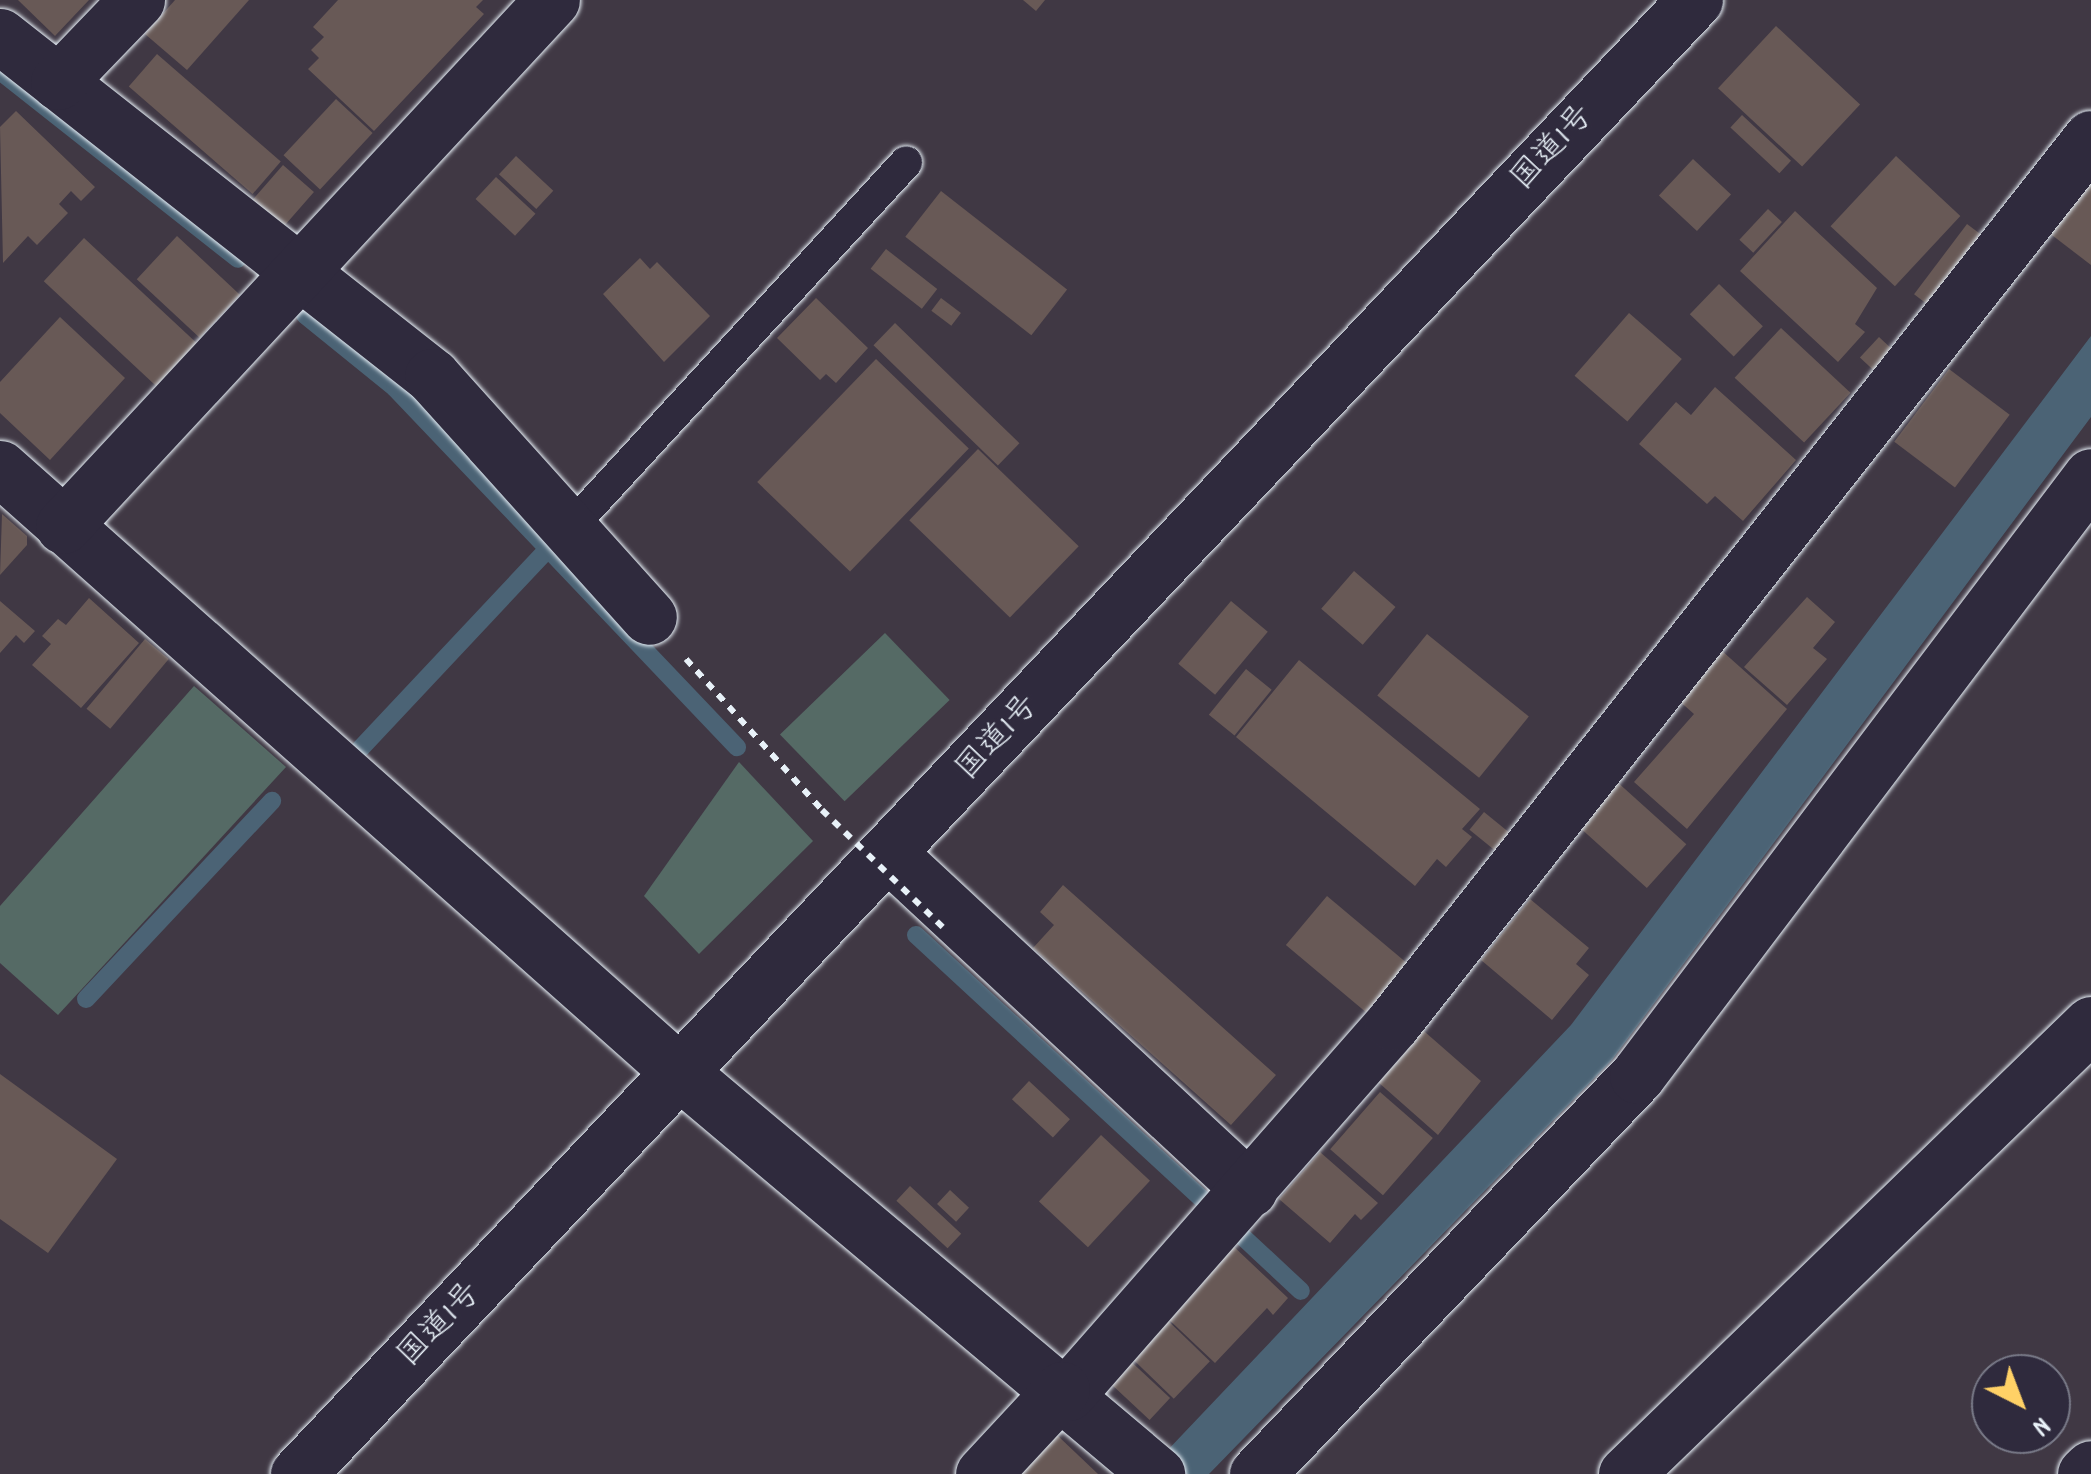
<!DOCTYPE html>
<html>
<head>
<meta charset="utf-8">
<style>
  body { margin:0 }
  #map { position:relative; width:2091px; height:1474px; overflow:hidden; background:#403844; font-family:Dekko,"Klee One",sans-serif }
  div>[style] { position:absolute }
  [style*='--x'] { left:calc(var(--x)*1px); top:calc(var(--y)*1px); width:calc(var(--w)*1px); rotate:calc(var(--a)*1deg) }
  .green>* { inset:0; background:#556a65; transform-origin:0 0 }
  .water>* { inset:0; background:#4b6375 }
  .stream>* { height:18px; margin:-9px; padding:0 9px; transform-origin:9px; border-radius:9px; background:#4b6375 }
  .building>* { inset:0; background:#685956; transform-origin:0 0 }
  .path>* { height:6px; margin-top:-3px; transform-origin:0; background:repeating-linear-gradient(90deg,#e8f1f8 0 8px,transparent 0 16px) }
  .roads { filter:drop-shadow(0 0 2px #e8f1f8) drop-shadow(0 0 2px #e8f1f8) }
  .lane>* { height:32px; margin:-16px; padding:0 16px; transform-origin:16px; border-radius:16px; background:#2f2a3d }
  .street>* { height:55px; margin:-27.5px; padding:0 27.5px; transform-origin:27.5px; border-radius:27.5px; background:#2f2a3d }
  .highway>* { height:55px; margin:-27.5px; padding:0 27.5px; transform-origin:27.5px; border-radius:27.5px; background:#2f2a3d }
  .path-bridge>* { height:6px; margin-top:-3px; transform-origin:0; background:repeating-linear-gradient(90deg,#e8f1f8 0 8px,transparent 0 16px) }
  span { translate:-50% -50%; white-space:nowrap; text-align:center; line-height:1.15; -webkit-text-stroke:8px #2f2a3d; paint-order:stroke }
  .street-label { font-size:32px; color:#e8f1f8 }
  .north { position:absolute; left:1971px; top:1354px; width:100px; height:100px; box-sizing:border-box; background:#2f2a3d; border:2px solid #797a88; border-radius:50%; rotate:138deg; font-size:28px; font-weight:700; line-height:40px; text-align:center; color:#e8f1f8 }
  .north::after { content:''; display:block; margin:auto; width:35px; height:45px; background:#ffd166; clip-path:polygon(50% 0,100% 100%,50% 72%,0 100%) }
</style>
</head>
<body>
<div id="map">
  <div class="green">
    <div style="left:885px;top:633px;width:93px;height:146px;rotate:46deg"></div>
    <div style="clip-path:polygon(194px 686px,286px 767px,58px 1015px,0 963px,0 906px)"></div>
    <div style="clip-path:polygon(739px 762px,813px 841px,699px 954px,644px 896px)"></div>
  </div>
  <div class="water">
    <div style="clip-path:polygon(2091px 336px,2091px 417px,1612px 1060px,1209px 1474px,1145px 1474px,1571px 1025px)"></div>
  </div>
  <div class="stream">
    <div style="--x:0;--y:71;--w:303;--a:38.3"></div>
    <div style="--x:305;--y:315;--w:116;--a:39"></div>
    <div style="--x:395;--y:388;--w:496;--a:46.4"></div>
    <div style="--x:361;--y:748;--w:273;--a:-46.8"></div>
    <div style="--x:916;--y:935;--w:392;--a:42.7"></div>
    <div style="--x:86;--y:999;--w:272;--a:-46.8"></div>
    <div style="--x:1243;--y:1237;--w:79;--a:43"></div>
  </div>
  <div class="building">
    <div style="clip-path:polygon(18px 0,89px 0,55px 36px)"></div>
    <div style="clip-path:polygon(175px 0,249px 0,187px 70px,145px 34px)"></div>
    <div style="clip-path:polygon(338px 0,483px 0,476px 7px,484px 14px,374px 131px,308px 69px,319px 58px,311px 50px,324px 37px,313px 27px)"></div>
    <div style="clip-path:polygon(1023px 0,1045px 0,1036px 11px)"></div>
    <div style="left:1776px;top:26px;width:115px;height:85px;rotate:43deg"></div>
    <div style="left:157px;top:54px;width:164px;height:43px;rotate:41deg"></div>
    <div style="left:336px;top:99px;width:50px;height:77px;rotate:43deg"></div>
    <div style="clip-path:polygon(16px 111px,95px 187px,81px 201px,71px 191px,59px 204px,68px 213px,37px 245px,28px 236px,3px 263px,0 127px)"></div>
    <div style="left:1742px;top:115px;width:67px;height:17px;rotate:43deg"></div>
    <div style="left:516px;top:156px;width:51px;height:25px;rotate:43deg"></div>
    <div style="left:1896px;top:156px;width:88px;height:96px;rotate:43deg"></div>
    <div style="left:1693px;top:159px;width:52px;height:50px;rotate:43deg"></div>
    <div style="left:283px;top:165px;width:41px;height:46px;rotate:41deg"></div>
    <div style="left:496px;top:177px;width:54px;height:30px;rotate:43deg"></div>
    <div style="clip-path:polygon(2083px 181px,2091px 183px,2091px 265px,2044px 229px)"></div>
    <div style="left:941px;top:191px;width:160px;height:58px;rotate:38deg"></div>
    <div style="left:1768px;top:209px;width:19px;height:42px;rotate:43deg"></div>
    <div style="clip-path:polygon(1795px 211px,1877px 288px,1855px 324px,1865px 332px,1838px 362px,1740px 271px)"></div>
    <div style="left:1967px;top:224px;width:25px;height:88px;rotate:37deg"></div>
    <div style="left:177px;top:236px;width:86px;height:59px;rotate:43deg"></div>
    <div style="left:84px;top:238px;width:154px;height:59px;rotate:43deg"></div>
    <div style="left:886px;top:249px;width:65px;height:25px;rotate:38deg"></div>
    <div style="clip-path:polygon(640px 258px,650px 269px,657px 262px,710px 316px,664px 362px,603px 294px)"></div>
    <div style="left:1719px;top:284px;width:61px;height:42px;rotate:44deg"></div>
    <div style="clip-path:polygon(816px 298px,868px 348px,836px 383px,826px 374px,820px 380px,777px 338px)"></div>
    <div style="left:941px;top:298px;width:25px;height:16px;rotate:37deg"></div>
    <div style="left:1629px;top:313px;width:70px;height:83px;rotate:41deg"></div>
    <div style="clip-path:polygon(60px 317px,125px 378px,50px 460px,0 413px,0 382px)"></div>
    <div style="left:895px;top:323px;width:173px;height:31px;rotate:44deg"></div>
    <div style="left:1781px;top:328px;width:95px;height:68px;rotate:43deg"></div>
    <div style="left:1879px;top:337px;width:19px;height:28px;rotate:43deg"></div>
    <div style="left:876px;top:359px;width:129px;height:171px;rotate:44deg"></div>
    <div style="left:1949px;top:369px;width:76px;height:91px;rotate:37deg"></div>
    <div style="clip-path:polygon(1715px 387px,1796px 460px,1743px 521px,1715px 496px,1707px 504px,1639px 444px,1676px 402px,1691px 415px)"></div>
    <div style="left:978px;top:449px;width:140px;height:99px;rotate:44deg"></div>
    <div style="clip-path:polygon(2px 514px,27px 536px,27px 545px,0 575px)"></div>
    <div style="left:1354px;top:571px;width:55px;height:50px;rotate:41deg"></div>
    <div style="clip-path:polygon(1807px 597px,1835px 622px,1813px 648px,1827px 659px,1787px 705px,1744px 667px)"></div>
    <div style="clip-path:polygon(89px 598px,139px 643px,81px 708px,32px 665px,51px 644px,42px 636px,58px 619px,66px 625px)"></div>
    <div style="clip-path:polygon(0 601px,35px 631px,24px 643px,16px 635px,0 653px)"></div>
    <div style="left:1231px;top:601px;width:48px;height:82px;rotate:40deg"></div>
    <div style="left:1427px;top:634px;width:131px;height:79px;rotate:39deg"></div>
    <div style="left:145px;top:639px;width:31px;height:91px;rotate:40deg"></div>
    <div style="clip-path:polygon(1721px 650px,1787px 709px,1687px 829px,1634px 782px,1694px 714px,1677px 699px)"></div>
    <div style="clip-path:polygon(1299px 660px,1480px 809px,1462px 829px,1472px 837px,1446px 867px,1437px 859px,1415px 886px,1236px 737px)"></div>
    <div style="left:1246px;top:669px;width:33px;height:59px;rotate:39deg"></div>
    <div style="left:1615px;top:780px;width:96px;height:59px;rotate:42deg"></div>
    <div style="left:1484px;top:812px;width:36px;height:23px;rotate:39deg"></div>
    <div style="clip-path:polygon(1063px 885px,1276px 1075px,1231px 1125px,1033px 948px,1054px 925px,1040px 912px)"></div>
    <div style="left:1327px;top:896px;width:105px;height:64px;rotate:40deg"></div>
    <div style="clip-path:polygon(1530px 899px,1589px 948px,1576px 964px,1589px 975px,1552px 1020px,1481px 960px)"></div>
    <div style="clip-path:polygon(1417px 1025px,1481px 1081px,1438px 1135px,1378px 1082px,1394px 1064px,1388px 1058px)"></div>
    <div style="clip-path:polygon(0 1074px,117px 1159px,48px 1253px,0 1219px)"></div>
    <div style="left:1029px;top:1081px;width:56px;height:25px;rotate:43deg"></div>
    <div style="left:1380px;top:1092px;width:70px;height:76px;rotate:41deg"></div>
    <div style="left:1101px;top:1135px;width:67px;height:91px;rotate:43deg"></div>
    <div style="clip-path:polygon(1320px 1152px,1378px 1203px,1361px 1220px,1355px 1214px,1330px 1243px,1279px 1199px)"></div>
    <div style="left:910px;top:1186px;width:70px;height:20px;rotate:43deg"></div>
    <div style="left:950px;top:1190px;width:26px;height:19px;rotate:43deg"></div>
    <div style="clip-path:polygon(1230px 1243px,1288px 1298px,1273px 1315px,1267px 1308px,1215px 1363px,1163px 1314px)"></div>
    <div style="left:1161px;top:1314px;width:68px;height:52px;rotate:44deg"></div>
    <div style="left:1124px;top:1355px;width:63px;height:30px;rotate:43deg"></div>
    <div style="clip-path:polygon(1057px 1435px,1098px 1474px,1020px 1474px)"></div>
  </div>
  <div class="path">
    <div style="--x:686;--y:659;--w:203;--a:48"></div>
  </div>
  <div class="roads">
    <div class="lane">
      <div style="--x:569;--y:529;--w:498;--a:-47.4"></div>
    </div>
    <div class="street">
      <div style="--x:0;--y:36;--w:550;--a:38.2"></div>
      <div style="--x:432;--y:376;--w:324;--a:48"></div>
      <div style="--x:58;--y:82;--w:114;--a:-46.1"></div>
      <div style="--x:0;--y:468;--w:914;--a:41.63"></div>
      <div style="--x:683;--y:1075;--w:620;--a:40.09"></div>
      <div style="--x:63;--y:526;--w:718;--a:-47.09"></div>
      <div style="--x:890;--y:855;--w:491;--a:42.9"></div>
      <div style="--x:1068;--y:1393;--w:492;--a:-48.7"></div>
      <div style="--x:1393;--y:1023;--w:1127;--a:-51.74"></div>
      <div style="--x:983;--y:1474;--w:116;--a:-47.1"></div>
      <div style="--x:1257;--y:1474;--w:550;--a:-46.33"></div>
      <div style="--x:1637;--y:1076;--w:752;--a:-52.89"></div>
      <div style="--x:1626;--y:1474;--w:647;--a:-44.06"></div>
      <div style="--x:2085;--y:1474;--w:8;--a:-45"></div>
    </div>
    <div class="highway">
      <div style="--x:298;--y:1474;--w:2031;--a:-46.54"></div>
    </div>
  </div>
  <div class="path-bridge">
    <div style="--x:822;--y:810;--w:175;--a:44.1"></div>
  </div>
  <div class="street-label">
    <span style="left:1554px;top:149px;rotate:-47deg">国道1号</span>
    <span style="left:999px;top:739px;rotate:-47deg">国道1号</span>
    <span style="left:441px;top:1326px;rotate:-46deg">国道1号</span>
  </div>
  <div class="north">N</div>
</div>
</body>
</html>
